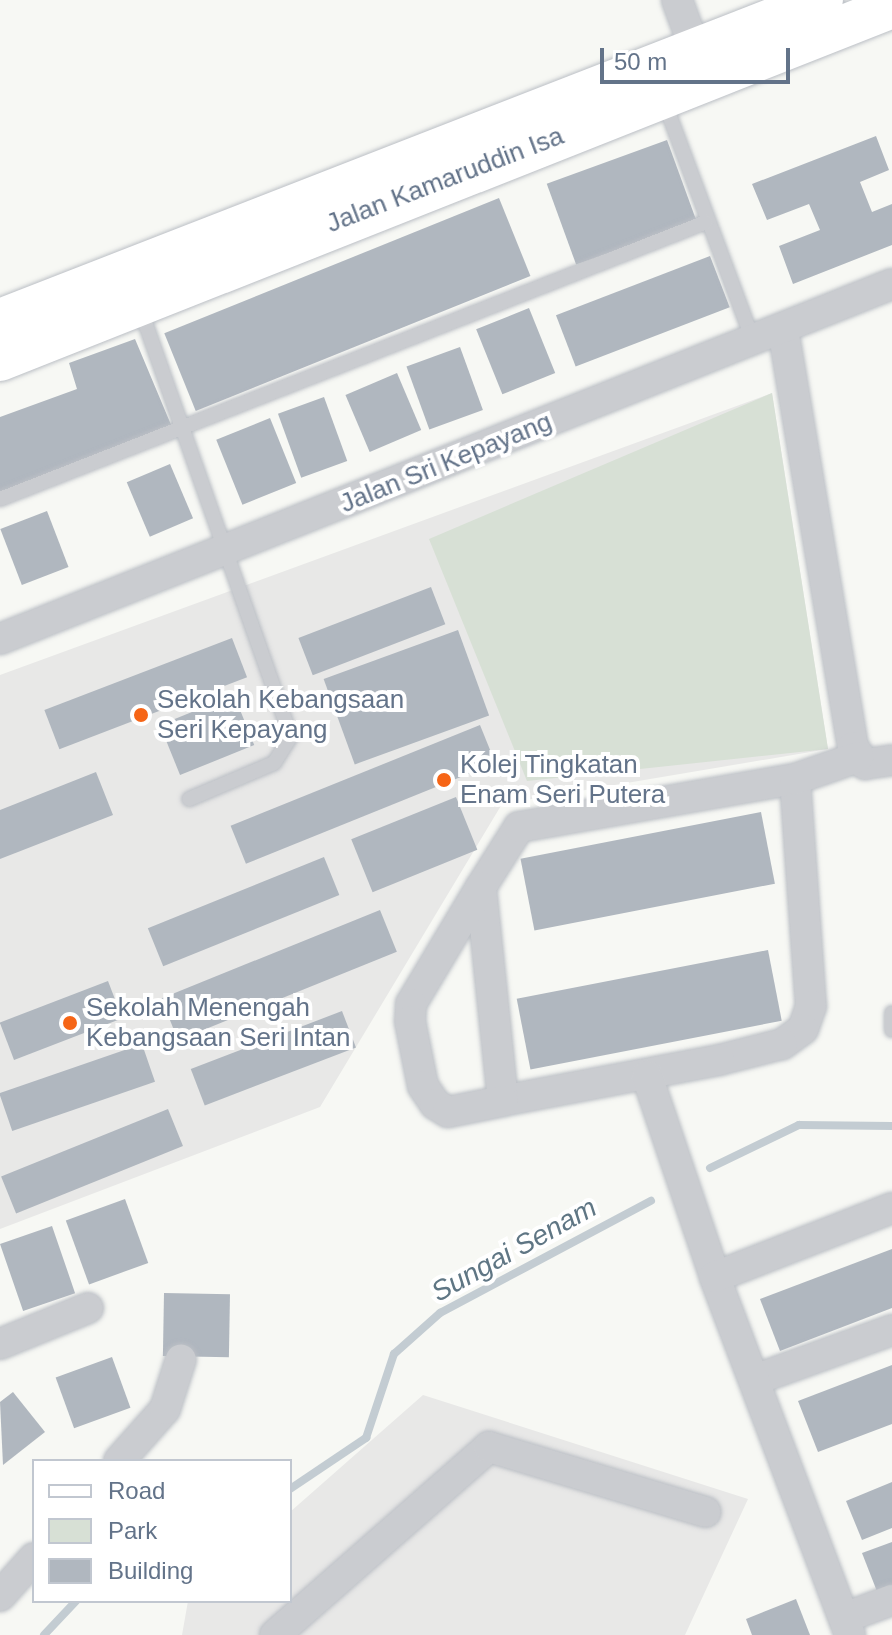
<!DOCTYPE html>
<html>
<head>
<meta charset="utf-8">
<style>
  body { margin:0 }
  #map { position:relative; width:892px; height:1635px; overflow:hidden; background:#f7f8f4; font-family:Helvetica,sans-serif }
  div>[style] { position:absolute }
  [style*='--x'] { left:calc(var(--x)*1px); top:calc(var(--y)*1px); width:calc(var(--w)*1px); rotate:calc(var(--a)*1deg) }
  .built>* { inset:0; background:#e8e8e7 }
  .green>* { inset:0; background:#d7e0d5 }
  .stream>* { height:8px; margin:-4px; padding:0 4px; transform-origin:4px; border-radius:4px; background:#c3ccd2 }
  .building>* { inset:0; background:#b0b7bf; transform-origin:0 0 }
  .roads { filter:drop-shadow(0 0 2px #bbbfc5) drop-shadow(0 0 2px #bbbfc5) }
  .lane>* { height:14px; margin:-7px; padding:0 7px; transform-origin:7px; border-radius:7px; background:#caccd0 }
  .street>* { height:30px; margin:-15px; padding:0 15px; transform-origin:15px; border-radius:15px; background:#caccd0 }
  .secondary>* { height:42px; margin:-21px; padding:0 21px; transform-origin:21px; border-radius:21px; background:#fff }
  .dots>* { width:22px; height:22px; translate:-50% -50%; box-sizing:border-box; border:4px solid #fff; border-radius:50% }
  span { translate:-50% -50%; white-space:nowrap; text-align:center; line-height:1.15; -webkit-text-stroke:8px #fff; paint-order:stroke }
  .street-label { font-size:26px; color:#637389 }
  .poi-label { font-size:26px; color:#637389 }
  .left { translate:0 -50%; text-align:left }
  .water-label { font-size:28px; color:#5f7684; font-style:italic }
  .legend { position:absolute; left:32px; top:1459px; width:260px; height:144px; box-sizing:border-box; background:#fff; border:2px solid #c1c7d0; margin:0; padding:10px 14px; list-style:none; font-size:24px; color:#637389 }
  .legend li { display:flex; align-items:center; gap:16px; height:40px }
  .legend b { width:40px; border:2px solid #c1c7d0 }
  .scale { position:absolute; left:600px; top:48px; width:190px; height:36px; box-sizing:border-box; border:4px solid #637389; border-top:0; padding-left:10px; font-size:24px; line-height:28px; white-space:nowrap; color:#637389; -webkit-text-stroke:6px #fff; paint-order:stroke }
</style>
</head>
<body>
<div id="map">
  <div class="built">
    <div style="clip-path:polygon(772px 393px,828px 749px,502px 804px,320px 1107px,0 1229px,0 675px)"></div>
    <div style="clip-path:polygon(423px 1395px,748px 1499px,685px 1635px,182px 1635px,188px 1601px,290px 1601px,290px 1512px)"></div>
  </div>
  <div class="green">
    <div style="clip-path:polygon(772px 393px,828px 749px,527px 781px,429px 539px)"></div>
  </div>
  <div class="stream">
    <div style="--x:710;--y:1168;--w:99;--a:-25.8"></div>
    <div style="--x:799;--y:1125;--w:93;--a:0.6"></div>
    <div style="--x:290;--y:1489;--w:92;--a:-33.9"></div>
    <div style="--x:366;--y:1438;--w:89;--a:-71.6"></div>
    <div style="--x:394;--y:1354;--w:62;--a:-41.7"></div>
    <div style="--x:440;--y:1313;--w:239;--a:-28"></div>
    <div style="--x:44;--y:1635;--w:47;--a:-46.7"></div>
  </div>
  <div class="building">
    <div style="clip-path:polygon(876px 136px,889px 170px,860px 182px,872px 212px,892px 204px,892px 245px,793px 284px,779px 246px,820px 230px,809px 204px,767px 220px,752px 184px)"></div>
    <div style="left:667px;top:140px;width:86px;height:128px;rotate:70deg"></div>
    <div style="left:499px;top:198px;width:84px;height:361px;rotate:68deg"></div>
    <div style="left:710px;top:256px;width:55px;height:165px;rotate:69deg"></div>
    <div style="left:529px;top:308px;width:70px;height:57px;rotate:68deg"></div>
    <div style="clip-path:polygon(135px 339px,172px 427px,0 494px,0 417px,77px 389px,69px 363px)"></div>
    <div style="left:460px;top:347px;width:67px;height:57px;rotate:70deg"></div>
    <div style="left:397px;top:373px;width:62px;height:56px;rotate:67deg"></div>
    <div style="left:324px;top:397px;width:68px;height:49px;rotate:70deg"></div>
    <div style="left:270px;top:418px;width:70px;height:58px;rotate:68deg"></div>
    <div style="left:170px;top:464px;width:59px;height:47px;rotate:67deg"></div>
    <div style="left:47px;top:511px;width:60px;height:50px;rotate:69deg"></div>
    <div style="left:431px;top:587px;width:40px;height:142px;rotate:69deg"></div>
    <div style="left:458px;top:630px;width:91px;height:143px;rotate:70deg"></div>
    <div style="left:232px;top:638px;width:42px;height:201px;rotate:69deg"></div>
    <div style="left:234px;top:695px;width:54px;height:80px;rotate:68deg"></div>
    <div style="left:480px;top:725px;width:41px;height:269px;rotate:68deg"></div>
    <div style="clip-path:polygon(96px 772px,113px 815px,0 859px,0 810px)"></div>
    <div style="left:456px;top:797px;width:57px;height:113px;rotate:68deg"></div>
    <div style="left:761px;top:812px;width:73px;height:245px;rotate:79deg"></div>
    <div style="left:324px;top:857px;width:41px;height:190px;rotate:68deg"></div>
    <div style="left:380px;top:910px;width:45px;height:236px;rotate:68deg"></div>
    <div style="left:768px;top:950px;width:72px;height:256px;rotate:79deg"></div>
    <div style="left:108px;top:981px;width:40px;height:116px;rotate:69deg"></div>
    <div style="left:342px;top:1011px;width:39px;height:162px;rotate:69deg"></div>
    <div style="left:142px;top:1044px;width:40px;height:151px;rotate:71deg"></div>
    <div style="left:168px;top:1109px;width:40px;height:180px;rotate:68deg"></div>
    <div style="left:125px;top:1199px;width:68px;height:63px;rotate:70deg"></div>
    <div style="left:52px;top:1226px;width:71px;height:55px;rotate:71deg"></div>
    <div style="clip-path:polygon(892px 1249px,892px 1308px,780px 1351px,760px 1299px)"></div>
    <div style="left:164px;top:1293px;width:66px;height:63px;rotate:1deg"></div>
    <div style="left:112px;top:1357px;width:54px;height:60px;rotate:70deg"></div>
    <div style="clip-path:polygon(892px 1365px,892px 1424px,818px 1452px,798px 1401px)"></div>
    <div style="clip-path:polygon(13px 1392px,45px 1432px,3px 1465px,0 1402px)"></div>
    <div style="clip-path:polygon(892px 1482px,892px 1528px,862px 1540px,846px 1501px)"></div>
    <div style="clip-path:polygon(892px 1542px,892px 1589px,878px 1594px,862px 1553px)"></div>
    <div style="clip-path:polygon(796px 1599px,810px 1635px,752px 1635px,746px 1619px)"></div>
  </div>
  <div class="roads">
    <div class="lane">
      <div style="--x:664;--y:101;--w:255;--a:69.6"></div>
      <div style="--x:140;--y:308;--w:454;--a:70.6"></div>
      <div style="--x:291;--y:736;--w:32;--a:122"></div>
      <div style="--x:274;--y:763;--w:92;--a:157"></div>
      <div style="--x:0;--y:499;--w:758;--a:-21.42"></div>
      <div style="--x:892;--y:1013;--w:17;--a:90"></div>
    </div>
    <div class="street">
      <div style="--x:677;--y:0;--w:52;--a:69.8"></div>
      <div style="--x:783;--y:329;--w:424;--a:80.5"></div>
      <div style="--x:853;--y:747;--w:21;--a:55"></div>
      <div style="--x:865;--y:764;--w:27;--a:-8"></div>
      <div style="--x:0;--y:639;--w:960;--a:-21.7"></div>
      <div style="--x:795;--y:779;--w:228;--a:86"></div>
      <div style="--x:811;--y:1006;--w:24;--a:109"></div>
      <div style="--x:803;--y:1029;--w:26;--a:144"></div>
      <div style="--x:782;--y:1044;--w:65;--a:165.7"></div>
      <div style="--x:719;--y:1060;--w:220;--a:169.3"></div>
      <div style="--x:503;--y:1101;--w:215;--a:-95.9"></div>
      <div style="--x:481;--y:887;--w:71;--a:-57.7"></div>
      <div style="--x:519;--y:827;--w:280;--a:-9.9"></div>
      <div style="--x:795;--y:779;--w:67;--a:-19.2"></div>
      <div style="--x:481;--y:887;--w:136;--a:120.9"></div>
      <div style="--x:411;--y:1004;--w:17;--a:93"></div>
      <div style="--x:410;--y:1021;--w:66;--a:78.7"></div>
      <div style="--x:423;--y:1086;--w:22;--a:56"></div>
      <div style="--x:435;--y:1104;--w:15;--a:32"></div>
      <div style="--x:448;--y:1112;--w:56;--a:-11.3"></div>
      <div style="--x:647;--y:1076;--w:212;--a:71.3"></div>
      <div style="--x:0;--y:1344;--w:95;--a:-22.2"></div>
      <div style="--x:754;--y:1380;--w:147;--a:-19.9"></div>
      <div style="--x:119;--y:1461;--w:69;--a:-48.5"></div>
      <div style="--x:165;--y:1409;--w:52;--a:-72.3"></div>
      <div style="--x:0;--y:1596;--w:51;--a:-48.2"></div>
      <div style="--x:844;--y:1618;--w:51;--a:-20.6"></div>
      <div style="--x:275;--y:1635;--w:285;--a:-41.3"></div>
      <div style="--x:489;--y:1447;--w:226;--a:16.7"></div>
      <div style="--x:850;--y:1635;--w:383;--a:-110.7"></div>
      <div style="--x:715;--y:1277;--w:190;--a:-21.3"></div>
    </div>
    <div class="secondary">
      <div style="--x:0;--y:320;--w:882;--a:-21.27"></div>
      <div style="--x:0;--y:360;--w:959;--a:-21.59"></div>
    </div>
  </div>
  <div class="dots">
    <div style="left:141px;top:715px;background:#f66516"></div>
    <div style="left:444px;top:780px;background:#f66516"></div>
    <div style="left:70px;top:1023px;background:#f66516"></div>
  </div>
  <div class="street-label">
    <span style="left:445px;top:180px;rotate:-21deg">Jalan Kamaruddin Isa</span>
    <span style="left:446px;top:463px;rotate:-22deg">Jalan Sri Kepayang</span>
  </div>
  <div class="poi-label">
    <span class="left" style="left:157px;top:715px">Sekolah Kebangsaan<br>Seri Kepayang</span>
    <span class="left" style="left:460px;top:780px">Kolej Tingkatan<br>Enam Seri Putera</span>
    <span class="left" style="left:86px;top:1023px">Sekolah Menengah<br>Kebangsaan Seri Intan</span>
  </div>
  <div class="water-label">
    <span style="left:514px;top:1250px;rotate:-29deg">Sungai Senam</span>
  </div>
  <ul class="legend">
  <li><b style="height:10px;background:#fff"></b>Road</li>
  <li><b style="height:22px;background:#d7e0d5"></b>Park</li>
  <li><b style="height:22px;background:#b0b7bf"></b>Building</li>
  </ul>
  <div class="scale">50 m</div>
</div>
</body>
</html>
